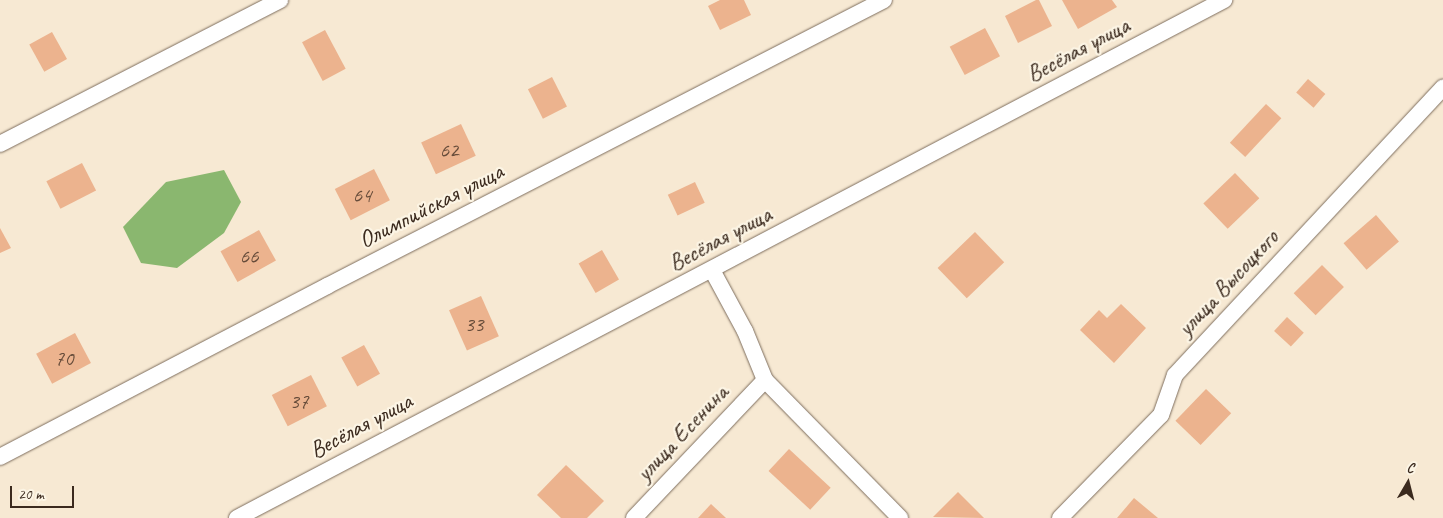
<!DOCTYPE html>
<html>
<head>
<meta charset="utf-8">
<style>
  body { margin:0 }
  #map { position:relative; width:1443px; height:518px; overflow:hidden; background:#f7e9d3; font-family:Caveat,sans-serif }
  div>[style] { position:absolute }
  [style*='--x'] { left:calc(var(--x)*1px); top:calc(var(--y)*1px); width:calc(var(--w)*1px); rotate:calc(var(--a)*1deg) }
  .forest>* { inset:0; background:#8ab76f }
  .building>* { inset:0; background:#ecb38e; transform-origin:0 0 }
  .roads { filter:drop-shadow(0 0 1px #7d6d5d) drop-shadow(0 0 1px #7d6d5d) }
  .minor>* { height:16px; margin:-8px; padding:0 8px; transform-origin:8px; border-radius:8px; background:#fff }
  span { translate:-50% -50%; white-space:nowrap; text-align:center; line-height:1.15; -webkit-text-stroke:4.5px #fcf5e5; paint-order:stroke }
  .number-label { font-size:21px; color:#674c3a }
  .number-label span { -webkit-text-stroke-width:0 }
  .street-label { font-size:24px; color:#3b2a1e }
  .north { position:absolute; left:1383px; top:458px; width:50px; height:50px; -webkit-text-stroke:4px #fcf5e5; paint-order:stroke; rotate:8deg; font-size:14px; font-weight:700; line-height:20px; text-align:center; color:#3b2a1e }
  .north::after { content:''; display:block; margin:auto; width:18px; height:22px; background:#3b2a1e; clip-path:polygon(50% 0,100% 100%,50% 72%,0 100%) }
  .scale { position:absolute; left:10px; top:486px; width:64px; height:22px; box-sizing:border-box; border:2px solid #3b2a1e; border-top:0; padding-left:6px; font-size:15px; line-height:18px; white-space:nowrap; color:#3b2a1e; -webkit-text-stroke:4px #fcf5e5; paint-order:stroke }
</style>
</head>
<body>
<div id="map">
  <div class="forest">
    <div style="clip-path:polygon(224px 170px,241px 202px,224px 233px,177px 268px,141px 263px,123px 227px,166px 182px)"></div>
  </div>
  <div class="building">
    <div style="clip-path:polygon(720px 0,744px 0,751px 15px,720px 30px,708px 6px)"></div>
    <div style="clip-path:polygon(1036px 0,1039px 0,1052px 26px,1018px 43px,1005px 16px)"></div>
    <div style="clip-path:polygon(1062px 0,1112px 0,1117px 7px,1078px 29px)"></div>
    <div style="left:985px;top:28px;width:32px;height:40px;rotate:62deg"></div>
    <div style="left:325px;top:30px;width:44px;height:26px;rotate:62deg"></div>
    <div style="left:52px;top:32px;width:31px;height:26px;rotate:61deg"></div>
    <div style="left:552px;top:77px;width:33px;height:27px;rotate:63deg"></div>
    <div style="left:1308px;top:79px;width:23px;height:18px;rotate:41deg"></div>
    <div style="left:1266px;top:104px;width:21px;height:53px;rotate:43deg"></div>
    <div style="left:461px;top:124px;width:35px;height:44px;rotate:65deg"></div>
    <div style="left:82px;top:163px;width:31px;height:40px;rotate:63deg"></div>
    <div style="left:374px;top:169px;width:35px;height:44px;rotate:63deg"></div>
    <div style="left:1235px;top:173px;width:35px;height:44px;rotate:46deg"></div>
    <div style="left:695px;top:182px;width:23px;height:30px;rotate:65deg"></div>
    <div style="left:1376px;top:215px;width:35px;height:43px;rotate:49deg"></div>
    <div style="clip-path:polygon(0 228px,11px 248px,0 253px)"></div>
    <div style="left:259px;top:230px;width:35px;height:44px;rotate:61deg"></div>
    <div style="left:975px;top:232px;width:42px;height:52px;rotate:46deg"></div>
    <div style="left:602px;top:250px;width:34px;height:27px;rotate:60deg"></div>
    <div style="left:1322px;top:265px;width:31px;height:40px;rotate:45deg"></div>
    <div style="left:481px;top:296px;width:44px;height:35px;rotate:66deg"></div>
    <div style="clip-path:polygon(1121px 304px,1146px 328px,1114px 363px,1080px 330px,1099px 310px,1107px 318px)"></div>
    <div style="left:1287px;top:317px;width:23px;height:19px;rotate:43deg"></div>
    <div style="left:75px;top:333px;width:34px;height:44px;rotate:62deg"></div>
    <div style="left:364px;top:345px;width:33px;height:26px;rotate:61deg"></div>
    <div style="left:311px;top:375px;width:35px;height:44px;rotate:63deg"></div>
    <div style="left:1206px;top:389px;width:35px;height:44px;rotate:44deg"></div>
    <div style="left:789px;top:449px;width:57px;height:30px;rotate:43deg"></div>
    <div style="clip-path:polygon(566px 465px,604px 501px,587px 518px,561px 518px,537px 495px)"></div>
    <div style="clip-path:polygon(958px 492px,984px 518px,933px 517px)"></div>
    <div style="clip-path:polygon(1134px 498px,1158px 518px,1117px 518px)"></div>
    <div style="clip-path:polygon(711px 504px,726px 518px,698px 518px)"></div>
  </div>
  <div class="roads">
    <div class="minor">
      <div style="--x:0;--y:144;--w:315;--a:-27.2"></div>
      <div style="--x:712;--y:270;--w:69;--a:61.6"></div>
      <div style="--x:745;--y:331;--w:53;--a:67.8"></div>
      <div style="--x:765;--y:380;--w:193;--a:45.6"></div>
      <div style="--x:0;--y:457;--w:369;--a:-27.6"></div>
      <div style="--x:327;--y:286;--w:626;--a:-27.18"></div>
      <div style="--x:237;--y:518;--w:1115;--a:-27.69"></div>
      <div style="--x:634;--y:518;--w:190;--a:-46.5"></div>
      <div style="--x:1060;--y:518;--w:144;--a:-45.6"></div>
      <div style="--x:1161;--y:415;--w:42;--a:-70.7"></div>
      <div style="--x:1175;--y:375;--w:393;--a:-47"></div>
    </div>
  </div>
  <div class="number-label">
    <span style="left:449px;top:150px">62</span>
    <span style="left:362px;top:195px">64</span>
    <span style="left:249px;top:256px">66</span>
    <span style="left:474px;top:324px">33</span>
    <span style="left:64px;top:358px">70</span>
    <span style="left:299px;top:401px">37</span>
  </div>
  <div class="street-label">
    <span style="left:1078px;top:50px;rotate:-28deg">Весёлая улица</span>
    <span style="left:431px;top:206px;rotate:-27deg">Олимпийская улица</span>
    <span style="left:720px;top:239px;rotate:-28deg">Весёлая улица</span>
    <span style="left:1228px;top:283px;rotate:-47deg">улица Высоцкого</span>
    <span style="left:361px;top:426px;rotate:-28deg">Весёлая улица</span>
    <span style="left:682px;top:433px;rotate:-47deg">улица Есенина</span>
  </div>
  <div class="north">С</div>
  <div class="scale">20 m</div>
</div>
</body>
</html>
